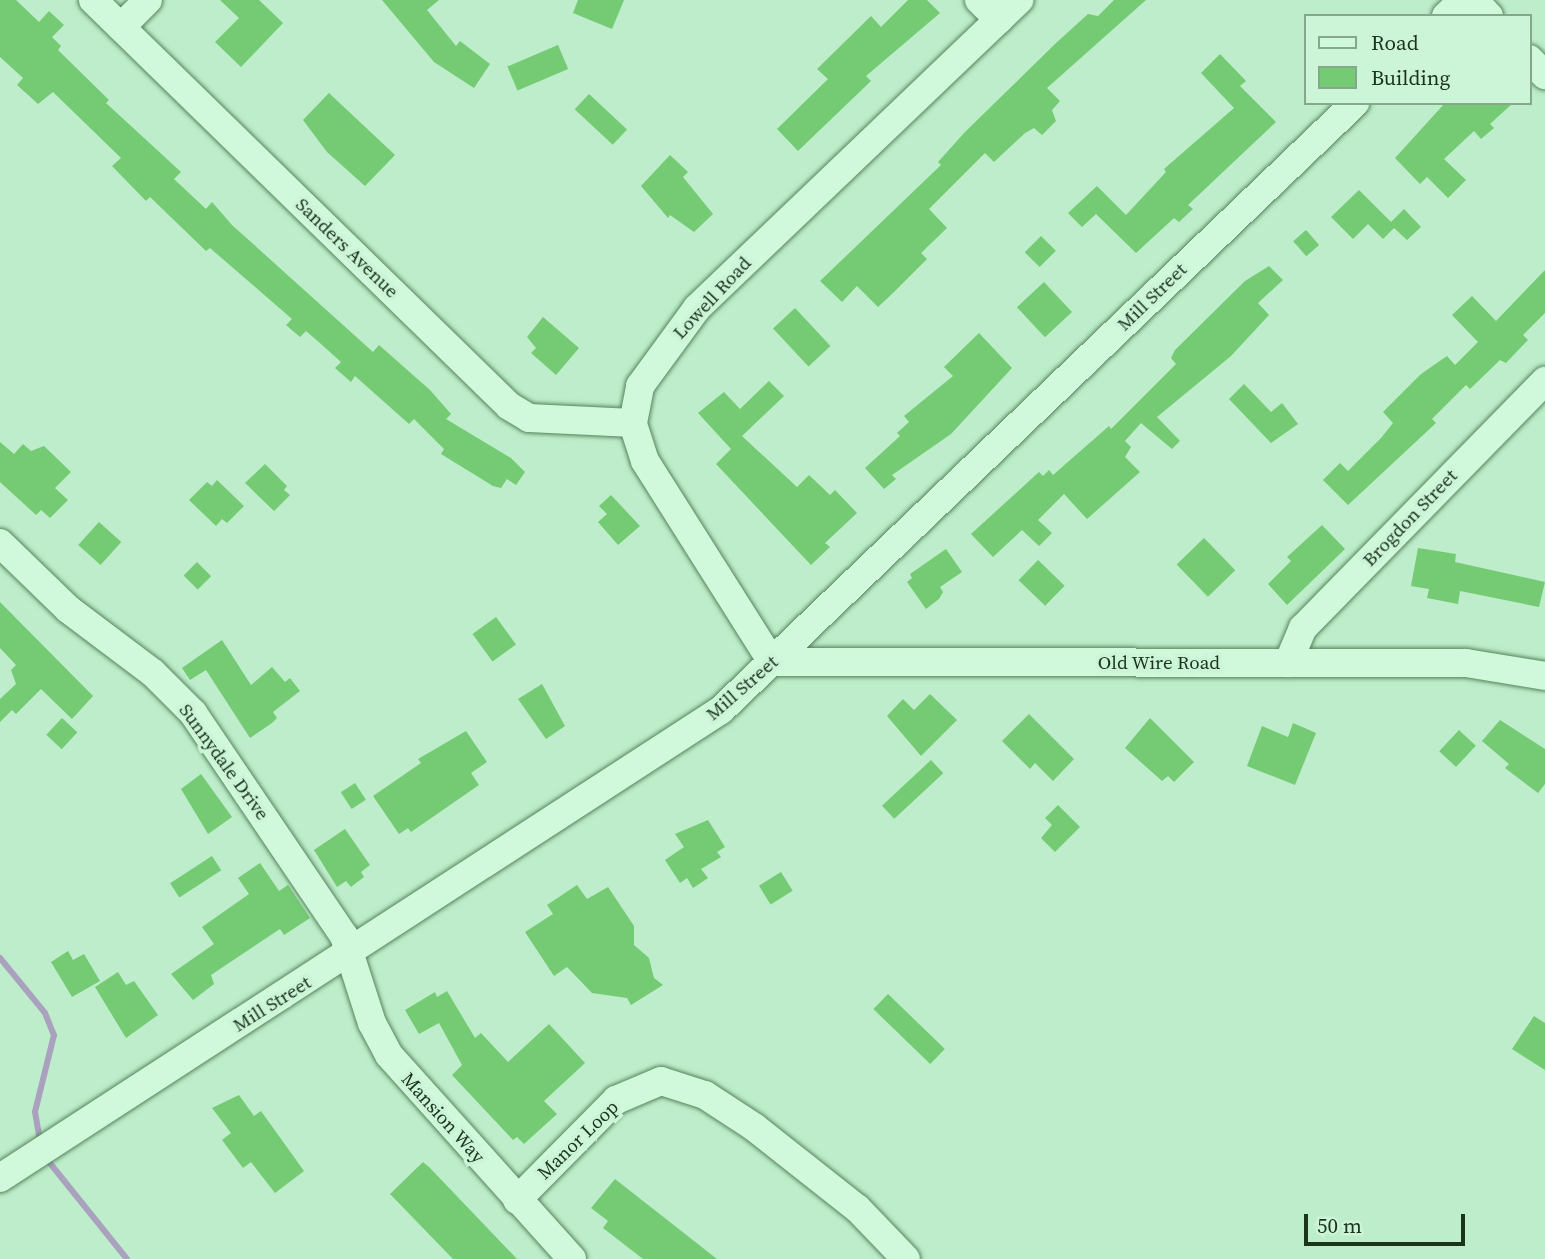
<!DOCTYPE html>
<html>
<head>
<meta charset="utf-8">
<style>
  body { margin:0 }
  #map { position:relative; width:1545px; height:1259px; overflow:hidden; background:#bdedca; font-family:"Source Serif 4",serif }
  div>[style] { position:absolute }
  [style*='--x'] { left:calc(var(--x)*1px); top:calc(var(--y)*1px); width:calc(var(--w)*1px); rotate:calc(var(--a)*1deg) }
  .stream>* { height:6px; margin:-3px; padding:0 3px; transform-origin:3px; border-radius:3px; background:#a9a1be }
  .building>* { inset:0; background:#74cb73; transform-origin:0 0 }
  .roads { filter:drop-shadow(0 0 2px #56845b) drop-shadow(0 0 2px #56845b) }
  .minor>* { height:28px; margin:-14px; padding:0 14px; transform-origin:14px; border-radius:14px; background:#d0f8db }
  span { translate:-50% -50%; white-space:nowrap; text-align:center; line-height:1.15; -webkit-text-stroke:7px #ccf5d7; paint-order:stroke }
  .street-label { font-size:19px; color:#1b341c }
  .legend { position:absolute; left:1304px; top:14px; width:228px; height:91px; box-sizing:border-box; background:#ccf5d7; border:2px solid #85a88c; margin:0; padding:9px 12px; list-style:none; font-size:21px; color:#1b341c }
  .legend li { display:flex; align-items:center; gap:14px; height:35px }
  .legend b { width:35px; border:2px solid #85a88c }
  .scale { position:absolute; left:1304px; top:1214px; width:161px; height:32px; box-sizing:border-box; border:4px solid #1b341c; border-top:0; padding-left:9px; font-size:21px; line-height:24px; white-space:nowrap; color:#1b341c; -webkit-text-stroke:5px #ccf5d7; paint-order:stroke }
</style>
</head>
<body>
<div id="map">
  <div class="stream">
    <div style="--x:0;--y:958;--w:71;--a:50.7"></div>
    <div style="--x:45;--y:1013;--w:24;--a:68"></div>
    <div style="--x:54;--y:1035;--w:79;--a:103.9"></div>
    <div style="--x:35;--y:1112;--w:28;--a:80"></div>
    <div style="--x:49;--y:1162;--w:124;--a:51.2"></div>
  </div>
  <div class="building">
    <div style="clip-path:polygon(0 0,16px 0,39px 22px,49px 11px,64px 25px,52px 37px,61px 46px,58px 50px,109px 100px,106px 103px,181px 172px,174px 179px,206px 209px,212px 202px,232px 225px,373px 352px,379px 345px,430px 390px,451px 414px,446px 419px,511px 458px,525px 472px,516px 485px,507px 479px,501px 488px,493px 486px,441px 454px,444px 449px,414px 419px,409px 424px,355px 376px,351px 382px,335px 368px,341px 362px,321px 344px,306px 331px,300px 337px,286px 325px,292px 319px,210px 248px,206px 251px,150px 197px,146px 201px,112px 166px,121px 158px,53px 92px,38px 104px,17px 85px,23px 78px,0 57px)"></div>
    <div style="clip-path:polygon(220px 0,259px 0,283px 23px,241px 67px,215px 42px,239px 18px)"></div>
    <div style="clip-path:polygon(382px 0,439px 0,427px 10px,456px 46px,460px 41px,490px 64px,474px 88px,434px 62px)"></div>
    <div style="clip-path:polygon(578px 0,624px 0,612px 29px,573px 13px)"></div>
    <div style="clip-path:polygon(908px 0,927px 0,940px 13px,866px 76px,871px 81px,798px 151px,777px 129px,828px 79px,817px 69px,871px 16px,881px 27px)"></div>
    <div style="clip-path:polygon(1114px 0,1146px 0,1047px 88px,1060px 101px,1052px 110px,1056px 121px,1042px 135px,1034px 128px,1025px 133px,994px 162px,985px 153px,929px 209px,947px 228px,921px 253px,927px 259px,893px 293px,878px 307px,857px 286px,842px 302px,820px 281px,941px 165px,938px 162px,965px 132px,1055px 44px,1088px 14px,1098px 16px)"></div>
    <div style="left:558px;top:45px;width:26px;height:55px;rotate:67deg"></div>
    <div style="clip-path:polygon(1220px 54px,1246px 81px,1240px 86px,1276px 122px,1188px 205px,1193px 209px,1179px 222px,1174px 218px,1136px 253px,1096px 214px,1082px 227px,1068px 213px,1097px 186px,1126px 215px,1166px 172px,1164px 169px,1234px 108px,1201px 73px)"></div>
    <div style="clip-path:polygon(329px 93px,395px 155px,365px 186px,327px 152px,303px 120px)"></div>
    <div style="left:589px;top:94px;width:52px;height:21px;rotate:43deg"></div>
    <div style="clip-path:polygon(1445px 103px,1513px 103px,1490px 124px,1494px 128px,1481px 139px,1474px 131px,1444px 159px,1466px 180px,1448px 198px,1427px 177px,1420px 184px,1395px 158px)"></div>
    <div style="clip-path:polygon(670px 155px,688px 172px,683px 177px,713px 214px,694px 232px,670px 215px,668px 218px,641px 186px)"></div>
    <div style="clip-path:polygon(1359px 190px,1391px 222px,1404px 209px,1421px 227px,1407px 240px,1394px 228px,1383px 239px,1368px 224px,1353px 239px,1331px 217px)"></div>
    <div style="left:1306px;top:230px;width:20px;height:17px;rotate:49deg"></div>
    <div style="left:1041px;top:236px;width:21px;height:23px;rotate:45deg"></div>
    <div style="clip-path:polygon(1269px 266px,1283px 280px,1258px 303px,1269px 315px,1231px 356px,1157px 417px,1180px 441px,1172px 449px,1141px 423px,1125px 441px,1131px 447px,1125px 457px,1140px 472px,1087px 519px,1064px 494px,1038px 520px,1052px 533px,1039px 546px,1022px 530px,993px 557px,971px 534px,1039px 472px,1043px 476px,1049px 470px,1053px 475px,1109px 426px,1111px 429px,1176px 364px,1171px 358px,1175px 350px,1245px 281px)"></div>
    <div style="clip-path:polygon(1545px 270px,1545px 313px,1523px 335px,1528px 340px,1506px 363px,1500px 360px,1470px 389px,1466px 385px,1432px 419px,1436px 423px,1348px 505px,1323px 480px,1340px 463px,1348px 471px,1381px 438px,1393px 423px,1383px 412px,1421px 374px,1447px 356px,1455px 365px,1478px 342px,1452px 315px,1472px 296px,1496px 321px)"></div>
    <div style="left:1044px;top:282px;width:41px;height:37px;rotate:47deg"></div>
    <div style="left:795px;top:308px;width:52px;height:30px;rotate:47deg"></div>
    <div style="clip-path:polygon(543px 317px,579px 348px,556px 375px,531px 353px,536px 348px,527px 337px)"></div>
    <div style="clip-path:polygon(979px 333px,1012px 368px,951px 434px,892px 475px,896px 479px,884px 489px,865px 468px,900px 436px,897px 433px,909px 422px,904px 416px,953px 376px,944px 367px)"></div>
    <div style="clip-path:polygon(769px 381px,784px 396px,742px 436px,797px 487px,809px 475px,830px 495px,835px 490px,857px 513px,825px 543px,830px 547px,811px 565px,716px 464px,731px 449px,698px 413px,724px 392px,740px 409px)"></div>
    <div style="clip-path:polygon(1244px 384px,1271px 412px,1282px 403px,1298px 424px,1271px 443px,1229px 399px)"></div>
    <div style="clip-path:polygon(0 442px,14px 454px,23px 444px,31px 451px,44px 446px,71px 472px,55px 488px,68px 500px,50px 518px,41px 510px,36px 515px,0 482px)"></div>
    <div style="clip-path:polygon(265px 464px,287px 486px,284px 490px,290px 495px,274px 511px,245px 483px)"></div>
    <div style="clip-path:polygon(217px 480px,244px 506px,227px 523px,222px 519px,216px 526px,189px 500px,207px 482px,212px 486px)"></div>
    <div style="clip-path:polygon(611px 495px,640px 526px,618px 545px,598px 522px,607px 514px,599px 506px)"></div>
    <div style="left:99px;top:522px;width:30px;height:31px;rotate:42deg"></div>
    <div style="clip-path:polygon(1322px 525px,1345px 549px,1287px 605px,1268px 584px,1291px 561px,1287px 557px)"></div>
    <div style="left:1204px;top:538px;width:45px;height:38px;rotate:46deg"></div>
    <div style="clip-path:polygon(1418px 548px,1456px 554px,1455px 562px,1545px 582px,1539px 607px,1460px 591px,1458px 604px,1427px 598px,1429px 589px,1411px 586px)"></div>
    <div style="clip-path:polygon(946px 549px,962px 572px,940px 587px,943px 592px,939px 599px,926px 609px,907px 582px,912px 578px,910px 574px)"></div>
    <div style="left:1038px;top:560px;width:37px;height:28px;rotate:44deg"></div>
    <div style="left:197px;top:562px;width:20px;height:19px;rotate:45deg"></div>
    <div style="clip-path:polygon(0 602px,93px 696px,72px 719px,41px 689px,16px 714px,12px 710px,0 722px,0 699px,16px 684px,11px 670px,16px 665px,0 648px)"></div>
    <div style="left:496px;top:617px;width:34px;height:29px;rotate:54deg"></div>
    <div style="clip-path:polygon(222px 640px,251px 685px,272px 667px,285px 682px,290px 678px,300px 691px,273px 712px,277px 718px,272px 723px,250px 738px,206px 670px,190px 680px,182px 668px)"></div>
    <div style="clip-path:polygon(542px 684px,565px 726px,546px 739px,518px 699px)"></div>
    <div style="clip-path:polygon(930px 694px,957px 720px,921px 756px,887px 716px,903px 699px,914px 710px)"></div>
    <div style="clip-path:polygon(1029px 714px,1074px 759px,1053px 781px,1035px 763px,1030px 769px,1002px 741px)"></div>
    <div style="left:62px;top:718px;width:21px;height:23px;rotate:43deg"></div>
    <div style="clip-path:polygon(1150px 718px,1194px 762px,1174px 782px,1168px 776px,1162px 781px,1125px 748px)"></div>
    <div style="clip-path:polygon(1500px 720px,1545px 749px,1545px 784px,1538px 793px,1505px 768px,1509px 764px,1482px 741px)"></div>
    <div style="clip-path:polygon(1293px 723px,1316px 733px,1295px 785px,1247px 766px,1262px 726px,1288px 737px)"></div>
    <div style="left:1459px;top:730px;width:23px;height:29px;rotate:43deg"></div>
    <div style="clip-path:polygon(466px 731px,487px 762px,471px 773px,479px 785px,411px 832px,408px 828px,399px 834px,373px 796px,421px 763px,418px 759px)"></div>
    <div style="left:931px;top:760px;width:18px;height:67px;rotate:47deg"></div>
    <div style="clip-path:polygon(201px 774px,232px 817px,208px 834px,181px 789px)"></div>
    <div style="left:355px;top:783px;width:20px;height:17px;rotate:57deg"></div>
    <div style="clip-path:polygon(1058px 805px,1080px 827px,1055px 852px,1041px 838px,1052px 825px,1045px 818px)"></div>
    <div style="clip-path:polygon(708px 820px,725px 847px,717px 852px,721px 857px,701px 869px,708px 878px,693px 888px,687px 878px,680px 883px,665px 860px,684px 847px,675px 834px)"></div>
    <div style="clip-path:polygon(345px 829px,370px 865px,361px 872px,364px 877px,351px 887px,346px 881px,337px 887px,314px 850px)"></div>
    <div style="left:212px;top:856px;width:17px;height:50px;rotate:57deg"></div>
    <div style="clip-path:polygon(260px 863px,279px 891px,288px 885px,310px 918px,284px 935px,280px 929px,211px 975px,214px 984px,193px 1000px,171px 974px,214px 944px,202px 927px,249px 894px,238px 878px)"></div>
    <div style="left:781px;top:872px;width:22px;height:26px;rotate:58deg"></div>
    <div style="clip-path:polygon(577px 885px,587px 899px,608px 887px,634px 926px,634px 945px,649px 958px,654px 978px,663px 985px,631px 1005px,627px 998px,592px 993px,567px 967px,554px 976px,525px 932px,553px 914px,547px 905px)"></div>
    <div style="clip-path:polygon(68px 951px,73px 960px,84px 954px,100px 981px,72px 997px,51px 962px)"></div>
    <div style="clip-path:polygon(118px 972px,126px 985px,134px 981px,158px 1015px,126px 1038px,95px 987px)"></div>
    <div style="clip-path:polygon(447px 991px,475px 1038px,481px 1033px,508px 1062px,549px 1024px,585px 1063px,544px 1101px,557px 1114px,524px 1144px,517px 1137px,513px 1140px,452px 1075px,462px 1065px,439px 1023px,419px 1034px,405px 1010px,435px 992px,437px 997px)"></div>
    <div style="left:888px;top:994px;width:79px;height:21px;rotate:44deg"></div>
    <div style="clip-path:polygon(1534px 1016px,1545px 1023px,1545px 1070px,1512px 1049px)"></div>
    <div style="clip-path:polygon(239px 1095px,254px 1116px,261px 1111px,304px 1171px,275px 1193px,251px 1162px,243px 1168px,222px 1140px,231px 1133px,212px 1108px)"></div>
    <div style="clip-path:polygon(423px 1162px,430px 1168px,517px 1259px,453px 1259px,390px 1194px)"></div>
    <div style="clip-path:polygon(615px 1179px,717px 1259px,643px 1259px,603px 1228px,608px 1221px,591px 1208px)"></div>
  </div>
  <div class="roads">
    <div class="minor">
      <div style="--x:93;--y:0;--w:581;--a:44.3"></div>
      <div style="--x:509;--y:406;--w:23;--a:31"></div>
      <div style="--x:529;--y:418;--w:104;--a:2.8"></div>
      <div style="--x:979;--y:0;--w:28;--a:45"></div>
      <div style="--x:1474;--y:0;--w:22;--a:47"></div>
      <div style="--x:1446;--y:16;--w:23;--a:-43"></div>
      <div style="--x:121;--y:27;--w:38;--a:-45"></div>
      <div style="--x:1529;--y:59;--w:23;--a:45"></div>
      <div style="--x:0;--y:543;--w:95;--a:44.1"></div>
      <div style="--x:68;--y:609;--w:106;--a:37"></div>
      <div style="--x:153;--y:673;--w:57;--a:45"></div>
      <div style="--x:193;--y:713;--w:269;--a:55.9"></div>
      <div style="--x:344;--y:936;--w:91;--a:72.2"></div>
      <div style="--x:372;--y:1023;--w:36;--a:62"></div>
      <div style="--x:389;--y:1055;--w:274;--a:48.1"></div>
      <div style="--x:772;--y:662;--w:238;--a:-122.3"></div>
      <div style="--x:645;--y:461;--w:40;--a:-108"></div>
      <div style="--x:633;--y:423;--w:38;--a:-79"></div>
      <div style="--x:640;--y:386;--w:97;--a:-53.8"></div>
      <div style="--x:697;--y:308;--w:446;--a:-43.7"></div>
      <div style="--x:772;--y:662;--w:694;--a:0.08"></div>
      <div style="--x:1466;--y:663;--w:80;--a:9.3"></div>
      <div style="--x:1288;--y:663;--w:38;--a:-67"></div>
      <div style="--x:1303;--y:628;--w:346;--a:-45.6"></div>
      <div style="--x:0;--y:1178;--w:860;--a:-32.99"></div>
      <div style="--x:721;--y:710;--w:878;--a:-43.75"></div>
      <div style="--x:517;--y:1200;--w:141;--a:-45.3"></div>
      <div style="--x:616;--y:1100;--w:49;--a:-22.9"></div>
      <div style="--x:661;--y:1081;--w:46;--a:17.7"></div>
      <div style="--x:705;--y:1095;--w:59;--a:33.1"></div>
      <div style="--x:754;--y:1127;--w:132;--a:38.3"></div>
      <div style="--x:858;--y:1209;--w:69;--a:46.2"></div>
    </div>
  </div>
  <div class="street-label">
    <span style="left:347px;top:248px;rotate:44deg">Sanders Avenue</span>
    <span style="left:1152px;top:297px;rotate:-44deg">Mill Street</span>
    <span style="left:712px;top:298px;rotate:-47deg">Lowell Road</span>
    <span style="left:1410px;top:518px;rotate:-46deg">Brogdon Street</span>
    <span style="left:1159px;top:663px">Old Wire Road</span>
    <span style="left:742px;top:688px;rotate:-41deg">Mill Street</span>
    <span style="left:224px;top:762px;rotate:54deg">Sunnydale Drive</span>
    <span style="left:272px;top:1004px;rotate:-32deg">Mill Street</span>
    <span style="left:443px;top:1118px;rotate:48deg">Mansion Way</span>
    <span style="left:578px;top:1140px;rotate:-44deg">Manor Loop</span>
  </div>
  <ul class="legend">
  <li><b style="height:9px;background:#d0f8db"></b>Road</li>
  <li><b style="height:19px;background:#74cb73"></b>Building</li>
  </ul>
  <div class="scale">50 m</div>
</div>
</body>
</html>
